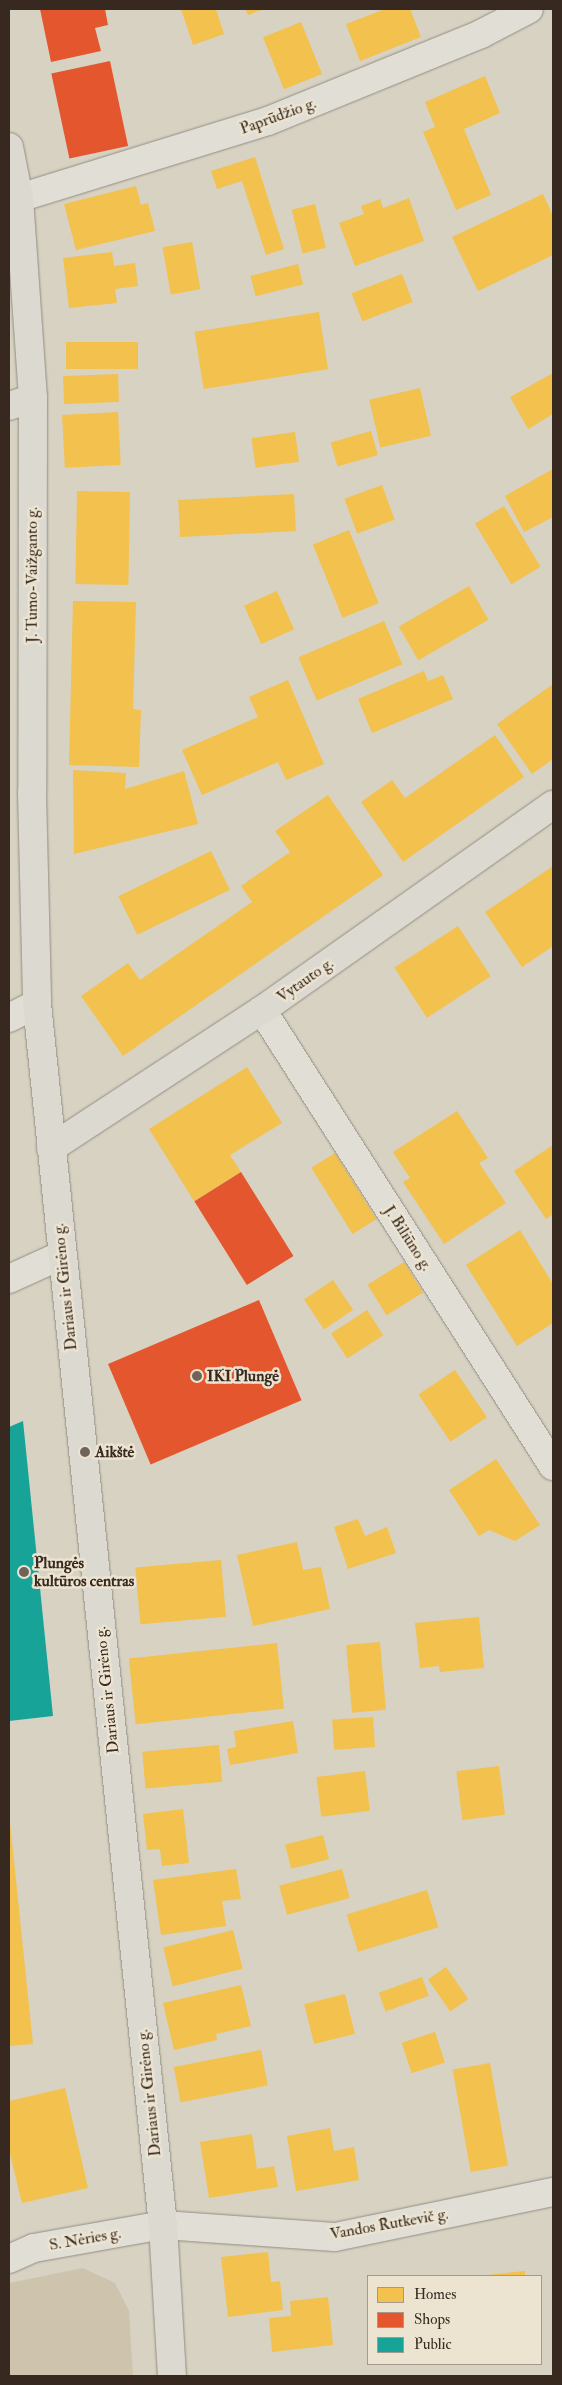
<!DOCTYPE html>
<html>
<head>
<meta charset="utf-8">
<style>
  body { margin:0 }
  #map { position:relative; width:562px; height:2385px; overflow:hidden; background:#d8d2c2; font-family:"IM FELL Double Pica",serif }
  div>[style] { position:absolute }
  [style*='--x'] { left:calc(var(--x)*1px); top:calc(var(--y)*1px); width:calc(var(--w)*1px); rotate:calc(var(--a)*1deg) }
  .green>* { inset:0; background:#cec4ae }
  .homes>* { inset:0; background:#f2c14e; transform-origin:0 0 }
  .shops>* { inset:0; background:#e4572e; transform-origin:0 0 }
  .public>* { inset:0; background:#17a398 }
  .roads { filter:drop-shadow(0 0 1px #928d83) drop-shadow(0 0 1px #928d83) }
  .minor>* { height:28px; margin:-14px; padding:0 14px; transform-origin:14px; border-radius:14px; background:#e1ded6 }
  .major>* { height:28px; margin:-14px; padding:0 14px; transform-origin:14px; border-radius:14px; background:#dcd9d0 }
  .dots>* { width:14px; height:14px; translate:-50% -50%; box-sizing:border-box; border:2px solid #ece4d1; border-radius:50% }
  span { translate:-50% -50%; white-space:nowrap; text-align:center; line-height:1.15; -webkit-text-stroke:5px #ece4d1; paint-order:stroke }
  .street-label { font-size:16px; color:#382920 }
  .poi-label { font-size:16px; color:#382920; font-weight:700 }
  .left { translate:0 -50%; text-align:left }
  .frame { position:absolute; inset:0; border:10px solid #382920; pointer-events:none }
  .legend { position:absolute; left:367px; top:2275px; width:175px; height:90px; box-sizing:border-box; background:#ece4d1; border:1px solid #a4998a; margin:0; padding:6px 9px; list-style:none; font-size:15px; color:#382920 }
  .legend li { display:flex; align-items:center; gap:10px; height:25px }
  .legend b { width:25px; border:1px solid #a4998a }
</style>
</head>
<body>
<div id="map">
  <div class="green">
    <div style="clip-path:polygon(83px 2268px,115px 2283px,129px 2311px,133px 2376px,10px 2376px,9px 2283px)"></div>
  </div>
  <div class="homes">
    <div style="clip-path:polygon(181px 9px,216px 9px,224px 34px,193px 45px)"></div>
    <div style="clip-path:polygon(245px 9px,264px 9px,248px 15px)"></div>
    <div style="clip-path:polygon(385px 9px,410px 9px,421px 37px,360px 61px,346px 24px)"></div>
    <div style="left:301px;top:22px;width:56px;height:41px;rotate:68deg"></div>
    <div style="clip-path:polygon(485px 76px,500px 113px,464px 129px,491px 195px,456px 210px,423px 132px,435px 127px,425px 102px)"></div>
    <div style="clip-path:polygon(255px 157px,284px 249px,266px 255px,242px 181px,217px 189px,211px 171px)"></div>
    <div style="clip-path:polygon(136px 186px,141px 205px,148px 203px,155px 231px,76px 250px,64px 204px)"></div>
    <div style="clip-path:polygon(543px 194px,553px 216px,553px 255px,478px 291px,452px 237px)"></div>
    <div style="clip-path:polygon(409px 198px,424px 241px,355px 266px,339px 223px,364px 214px,361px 206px,380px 199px,383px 208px)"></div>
    <div style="left:315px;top:204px;width:45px;height:24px;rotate:76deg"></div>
    <div style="left:192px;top:242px;width:48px;height:30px;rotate:80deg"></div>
    <div style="clip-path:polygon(112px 252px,114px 266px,135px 263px,138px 286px,115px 289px,117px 303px,69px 308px,63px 258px)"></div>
    <div style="left:298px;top:264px;width:21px;height:49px;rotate:76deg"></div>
    <div style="left:402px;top:274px;width:30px;height:54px;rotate:69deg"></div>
    <div style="left:319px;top:312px;width:58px;height:126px;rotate:81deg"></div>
    <div style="left:66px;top:342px;width:72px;height:27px"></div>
    <div style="clip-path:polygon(553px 373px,553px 414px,528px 429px,510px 397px)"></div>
    <div style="left:118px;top:374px;width:28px;height:55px;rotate:88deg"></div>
    <div style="left:420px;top:388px;width:49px;height:52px;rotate:77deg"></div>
    <div style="left:118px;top:412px;width:53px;height:56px;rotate:87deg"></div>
    <div style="left:371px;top:431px;width:25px;height:42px;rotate:74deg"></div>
    <div style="left:295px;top:432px;width:30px;height:44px;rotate:82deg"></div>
    <div style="clip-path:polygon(553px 469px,553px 517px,524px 532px,505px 496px)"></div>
    <div style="left:382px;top:485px;width:37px;height:40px;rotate:70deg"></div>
    <div style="left:77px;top:491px;width:53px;height:93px;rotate:1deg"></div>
    <div style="left:294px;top:494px;width:37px;height:116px;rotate:87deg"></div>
    <div style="left:504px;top:506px;width:71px;height:34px;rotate:59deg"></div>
    <div style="left:349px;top:530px;width:79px;height:39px;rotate:68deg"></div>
    <div style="left:469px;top:586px;width:39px;height:81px;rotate:60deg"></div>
    <div style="left:277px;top:591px;width:42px;height:36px;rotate:66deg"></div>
    <div style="clip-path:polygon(73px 601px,136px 602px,133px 709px,141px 710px,139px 767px,69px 765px)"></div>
    <div style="left:384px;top:621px;width:47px;height:93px;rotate:67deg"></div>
    <div style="clip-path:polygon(424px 671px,428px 681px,443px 675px,453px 699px,372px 733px,358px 699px)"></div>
    <div style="clip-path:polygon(288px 680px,324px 764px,286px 780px,278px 762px,202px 795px,182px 750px,258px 717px,249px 697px)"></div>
    <div style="clip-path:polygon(553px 684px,553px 759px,532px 774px,497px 724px)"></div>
    <div style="clip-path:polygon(495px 735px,524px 777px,403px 862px,361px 802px,392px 780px,405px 798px)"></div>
    <div style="clip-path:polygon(73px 770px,126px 773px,125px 789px,184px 771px,198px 824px,74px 854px)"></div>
    <div style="clip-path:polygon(328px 795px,383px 875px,123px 1056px,81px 996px,128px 963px,140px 980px,252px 902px,241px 886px,290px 852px,275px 831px)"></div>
    <div style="left:211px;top:851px;width:43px;height:103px;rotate:64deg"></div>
    <div style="clip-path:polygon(553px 866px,553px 946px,522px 967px,485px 912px)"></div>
    <div style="left:458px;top:926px;width:60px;height:76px;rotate:57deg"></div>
    <div style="clip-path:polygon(247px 1067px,282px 1123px,230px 1155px,241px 1172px,194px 1201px,149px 1129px)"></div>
    <div style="clip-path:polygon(457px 1111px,488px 1158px,479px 1163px,506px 1203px,444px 1244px,403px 1182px,410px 1178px,393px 1152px)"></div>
    <div style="clip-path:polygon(553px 1145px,553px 1214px,546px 1219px,514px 1171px)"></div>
    <div style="left:335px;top:1153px;width:78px;height:28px;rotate:58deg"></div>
    <div style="clip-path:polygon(520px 1230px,553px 1284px,553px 1323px,517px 1346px,466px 1265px)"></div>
    <div style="left:404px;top:1262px;width:36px;height:43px;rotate:58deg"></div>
    <div style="left:333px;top:1280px;width:36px;height:35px;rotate:56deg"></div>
    <div style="left:367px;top:1310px;width:30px;height:43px;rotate:57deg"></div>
    <div style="left:455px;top:1370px;width:57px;height:44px;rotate:56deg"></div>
    <div style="clip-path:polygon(496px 1459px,540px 1525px,515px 1541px,489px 1530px,479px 1536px,449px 1490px)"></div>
    <div style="clip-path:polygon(358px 1519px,365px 1536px,387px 1527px,396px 1553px,348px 1569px,334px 1527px)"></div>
    <div style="clip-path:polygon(297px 1542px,303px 1570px,321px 1567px,330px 1609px,253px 1626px,237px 1555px)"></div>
    <div style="left:221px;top:1560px;width:57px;height:86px;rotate:85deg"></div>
    <div style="clip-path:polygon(479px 1617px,484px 1668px,440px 1672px,439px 1666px,420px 1668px,415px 1623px)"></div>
    <div style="left:380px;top:1642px;width:68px;height:34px;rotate:85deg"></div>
    <div style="left:277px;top:1643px;width:66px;height:149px;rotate:84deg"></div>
    <div style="left:373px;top:1717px;width:30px;height:41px;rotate:86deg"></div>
    <div style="clip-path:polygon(293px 1721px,298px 1753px,230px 1765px,227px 1749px,236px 1747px,234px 1731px)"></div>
    <div style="left:219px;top:1745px;width:37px;height:77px;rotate:85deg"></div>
    <div style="left:499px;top:1766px;width:49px;height:43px;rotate:83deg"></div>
    <div style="left:365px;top:1771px;width:40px;height:49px;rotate:83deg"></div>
    <div style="clip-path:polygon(183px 1809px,189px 1863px,162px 1866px,160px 1849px,147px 1850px,143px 1814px)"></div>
    <div style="clip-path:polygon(9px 1813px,33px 2044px,9px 2046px)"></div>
    <div style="left:323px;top:1835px;width:25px;height:39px;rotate:76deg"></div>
    <div style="clip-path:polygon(236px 1869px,241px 1899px,222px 1901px,226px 1926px,161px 1935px,153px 1880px)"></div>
    <div style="left:342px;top:1869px;width:30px;height:65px;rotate:75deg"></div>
    <div style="left:427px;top:1890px;width:39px;height:84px;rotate:73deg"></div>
    <div style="left:233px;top:1930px;width:40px;height:72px;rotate:76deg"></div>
    <div style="left:446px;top:1967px;width:39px;height:22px;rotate:55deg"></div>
    <div style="left:422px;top:1977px;width:20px;height:46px;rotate:70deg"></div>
    <div style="clip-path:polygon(241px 1985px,251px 2026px,216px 2034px,217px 2040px,174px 2050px,163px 2003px)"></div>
    <div style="left:345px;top:1994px;width:41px;height:42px;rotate:76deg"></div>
    <div style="left:435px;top:2032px;width:32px;height:35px;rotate:72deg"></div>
    <div style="left:261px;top:2050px;width:36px;height:89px;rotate:79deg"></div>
    <div style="left:490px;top:2063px;width:104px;height:38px;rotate:80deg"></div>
    <div style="clip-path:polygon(65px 2088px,88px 2188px,22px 2203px,9px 2150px,9px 2101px)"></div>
    <div style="clip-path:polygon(330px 2128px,334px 2151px,354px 2147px,359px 2180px,296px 2191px,287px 2136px)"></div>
    <div style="clip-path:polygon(252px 2134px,257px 2169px,274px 2166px,278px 2187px,209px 2198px,200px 2142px)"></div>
    <div style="clip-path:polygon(268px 2252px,271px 2282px,280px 2281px,283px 2310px,228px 2317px,221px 2257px)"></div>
    <div style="clip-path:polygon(525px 2271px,525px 2276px,488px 2276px,488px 2275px)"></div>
    <div style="clip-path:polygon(328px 2297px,333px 2345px,272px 2352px,269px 2318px,291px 2316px,290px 2301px)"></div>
  </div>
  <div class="shops">
    <div style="clip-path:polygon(40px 9px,105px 9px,108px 25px,95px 28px,101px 51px,51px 62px)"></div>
    <div style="left:110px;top:61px;width:87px;height:60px;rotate:78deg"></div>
    <div style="left:241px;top:1172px;width:99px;height:55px;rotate:58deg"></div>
    <div style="left:259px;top:1300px;width:109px;height:164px;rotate:67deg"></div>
  </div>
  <div class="public">
    <div style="clip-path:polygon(23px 1421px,53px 1716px,9px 1721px,9px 1427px)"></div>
  </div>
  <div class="roads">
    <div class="minor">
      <div style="--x:19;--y:198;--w:261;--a:-17.2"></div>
      <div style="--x:268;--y:121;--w:230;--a:-22.2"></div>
      <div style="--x:481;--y:34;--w:54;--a:-27.5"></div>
      <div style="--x:262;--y:1010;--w:541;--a:57.46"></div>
      <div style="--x:9;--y:1018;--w:31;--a:-27"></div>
      <div style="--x:9;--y:1279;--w:58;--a:-24.4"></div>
      <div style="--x:9;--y:2259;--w:27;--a:-24"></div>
      <div style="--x:34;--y:2248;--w:131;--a:-10.1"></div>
      <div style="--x:163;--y:2225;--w:172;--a:4"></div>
      <div style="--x:335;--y:2237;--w:223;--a:-11.7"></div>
    </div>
    <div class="major">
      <div style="--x:9;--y:147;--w:52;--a:78.9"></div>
      <div style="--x:19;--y:198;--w:200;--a:86"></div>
      <div style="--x:33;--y:398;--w:395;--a:90.1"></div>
      <div style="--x:32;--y:793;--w:211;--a:88.6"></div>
      <div style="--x:37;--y:1004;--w:1227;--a:84.11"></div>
      <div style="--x:163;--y:2225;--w:151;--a:86.6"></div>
      <div style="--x:9;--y:406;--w:25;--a:-18"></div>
      <div style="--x:51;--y:1148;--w:252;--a:-33.2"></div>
      <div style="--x:262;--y:1010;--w:356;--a:-35.2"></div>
    </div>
  </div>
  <div class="dots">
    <div style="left:197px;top:1376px;background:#706459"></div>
    <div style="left:85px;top:1452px;background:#706459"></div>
    <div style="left:24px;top:1572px;background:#706459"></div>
  </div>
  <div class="street-label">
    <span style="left:278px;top:116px;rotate:-20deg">Paprūdžio g.</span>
    <span style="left:32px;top:575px;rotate:-90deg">J. Tumo-Vaižganto g.</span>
    <span style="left:305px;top:980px;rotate:-35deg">Vytauto g.</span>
    <span style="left:408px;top:1238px;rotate:57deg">J. Biliūno g.</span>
    <span style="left:65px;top:1287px;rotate:-96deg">Dariaus ir Girėno g.</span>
    <span style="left:107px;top:1690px;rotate:-96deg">Dariaus ir Girėno g.</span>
    <span style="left:149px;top:2093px;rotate:-96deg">Dariaus ir Girėno g.</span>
    <span style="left:389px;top:2224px;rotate:-10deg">Vandos Rutkevič g.</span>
    <span style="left:85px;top:2239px;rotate:-10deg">S. Nėries g.</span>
  </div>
  <div class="poi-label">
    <span class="left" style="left:207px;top:1376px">IKI Plungė</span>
    <span class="left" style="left:95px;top:1452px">Aikštė</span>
    <span class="left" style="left:34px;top:1572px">Plungės<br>kultūros centras</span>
  </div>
  <div class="frame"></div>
  <ul class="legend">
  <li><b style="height:14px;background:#f2c14e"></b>Homes</li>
  <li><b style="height:14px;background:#e4572e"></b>Shops</li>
  <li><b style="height:14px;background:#17a398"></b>Public</li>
  </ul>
</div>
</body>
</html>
